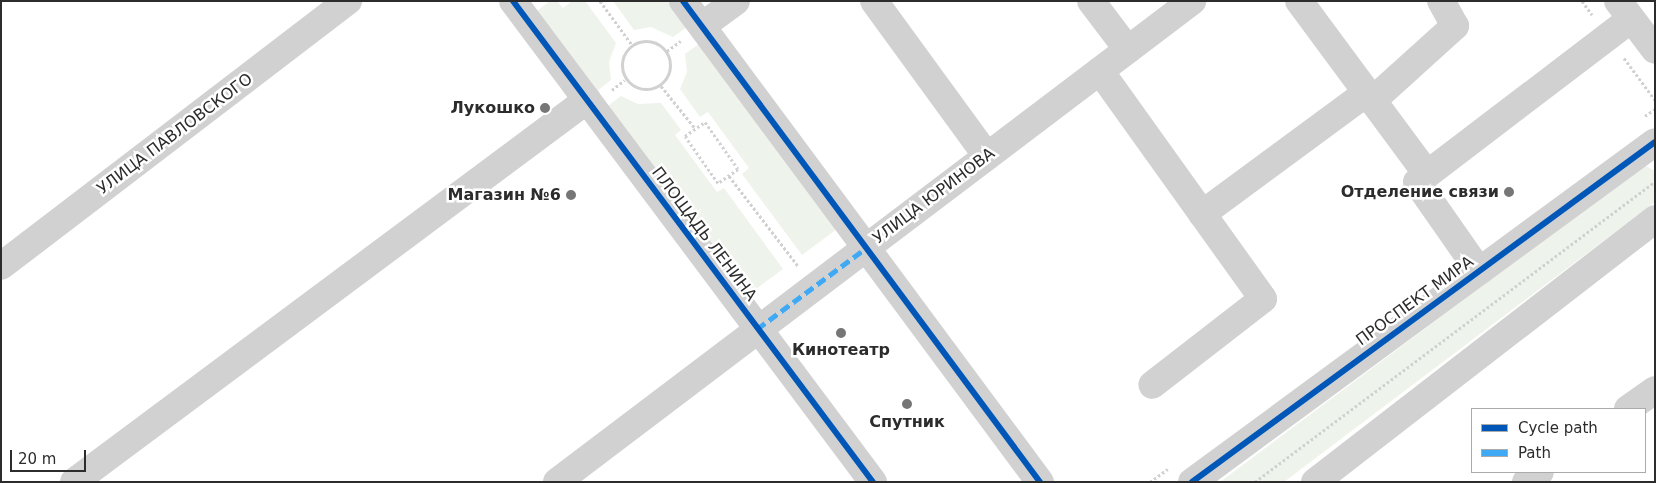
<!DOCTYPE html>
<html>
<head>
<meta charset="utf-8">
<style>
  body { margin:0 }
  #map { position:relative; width:1656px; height:483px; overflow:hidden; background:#fff; font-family:"DejaVu Sans",sans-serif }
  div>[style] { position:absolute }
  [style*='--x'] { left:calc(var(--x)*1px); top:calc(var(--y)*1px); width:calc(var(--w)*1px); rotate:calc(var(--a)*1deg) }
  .green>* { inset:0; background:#eef3eb }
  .path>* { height:3px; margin-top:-1.5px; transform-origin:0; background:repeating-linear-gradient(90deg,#d1d1d1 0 2.5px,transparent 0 5px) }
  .path>.ring { margin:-1.5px; padding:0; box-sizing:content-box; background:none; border:3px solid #d1d1d1; border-radius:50% }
  .minor>* { height:28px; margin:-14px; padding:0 14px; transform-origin:14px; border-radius:14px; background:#d1d1d1 }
  .quiet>* { height:5px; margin-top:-2.5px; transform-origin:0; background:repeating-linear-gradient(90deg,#3fa9f5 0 10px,transparent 0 15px) }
  .cycleway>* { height:6px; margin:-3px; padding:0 3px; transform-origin:3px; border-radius:3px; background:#0057b8 }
  .dots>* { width:14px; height:14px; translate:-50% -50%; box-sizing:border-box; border:2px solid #fff; border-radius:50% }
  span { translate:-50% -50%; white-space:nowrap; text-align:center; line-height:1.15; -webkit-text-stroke:5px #fff; paint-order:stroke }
  .poi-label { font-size:16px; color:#2c2c2c; font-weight:700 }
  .right { translate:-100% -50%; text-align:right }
  .street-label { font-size:16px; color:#2c2c2c }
  .frame { position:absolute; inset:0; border:2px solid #2c2c2c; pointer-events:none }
  .legend { position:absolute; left:1471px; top:408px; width:175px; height:65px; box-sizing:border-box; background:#fff; border:1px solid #ababab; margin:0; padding:6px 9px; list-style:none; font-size:15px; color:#2c2c2c }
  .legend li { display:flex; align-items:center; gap:10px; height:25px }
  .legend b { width:25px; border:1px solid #ababab }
  .scale { position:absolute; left:10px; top:450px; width:76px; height:22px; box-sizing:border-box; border:2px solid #2c2c2c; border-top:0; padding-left:6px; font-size:15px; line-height:18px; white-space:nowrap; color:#2c2c2c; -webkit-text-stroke:4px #fff; paint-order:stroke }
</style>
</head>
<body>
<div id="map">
  <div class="green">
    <div style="clip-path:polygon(550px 1px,557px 1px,563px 8px,572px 1px,585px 1px,616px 43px,609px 62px,611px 80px,597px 91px,537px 11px)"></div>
    <div style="clip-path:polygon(613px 1px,668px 1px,687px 27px,673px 37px,651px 27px,634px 30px)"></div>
    <div style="clip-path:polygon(699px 44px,837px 229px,802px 255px,742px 174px,749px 168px,708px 112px,700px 117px,680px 89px,687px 72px,685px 54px)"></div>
    <div style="clip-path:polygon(621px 96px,638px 104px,661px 103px,681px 130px,675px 135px,717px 192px,724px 188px,783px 269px,748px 295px,608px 106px)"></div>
    <div style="clip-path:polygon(1644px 165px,1655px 171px,1655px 202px,1284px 482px,1220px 482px)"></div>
  </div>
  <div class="path">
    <div style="--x:600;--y:1;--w:54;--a:54"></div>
    <div style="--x:1582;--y:1;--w:17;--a:54"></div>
    <div class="ring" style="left:622px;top:41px;width:45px;height:45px"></div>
    <div style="--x:667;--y:51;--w:17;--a:-36"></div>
    <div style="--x:1624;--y:58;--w:52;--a:53.6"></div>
    <div style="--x:661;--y:86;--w:54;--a:51"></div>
    <div style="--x:612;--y:90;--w:16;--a:-38"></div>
    <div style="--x:1645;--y:116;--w:12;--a:-35"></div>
    <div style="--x:705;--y:122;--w:57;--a:54.9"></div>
    <div style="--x:738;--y:169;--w:24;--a:145"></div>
    <div style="--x:718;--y:183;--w:57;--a:-125.1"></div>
    <div style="--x:685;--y:136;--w:24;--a:-35"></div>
    <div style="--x:729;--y:176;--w:113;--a:52.5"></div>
    <div style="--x:1150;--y:482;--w:22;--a:-36"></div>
    <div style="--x:1255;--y:482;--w:500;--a:-36.9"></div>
  </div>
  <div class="minor">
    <div style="--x:513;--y:1;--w:601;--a:53.19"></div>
    <div style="--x:683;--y:1;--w:599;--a:53.42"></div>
    <div style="--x:874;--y:1;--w:192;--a:53.9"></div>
    <div style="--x:1091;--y:1;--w:61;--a:52.9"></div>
    <div style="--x:1299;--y:1;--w:215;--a:53.5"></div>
    <div style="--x:1618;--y:1;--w:61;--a:52.9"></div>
    <div style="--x:702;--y:26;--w:42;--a:-36.3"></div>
    <div style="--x:1100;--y:71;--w:280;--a:54.4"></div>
    <div style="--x:1263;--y:299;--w:140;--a:142.2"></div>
    <div style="--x:1372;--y:101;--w:112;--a:-42.1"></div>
    <div style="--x:1455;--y:26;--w:29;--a:-119"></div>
    <div style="--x:1202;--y:214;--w:204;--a:-36.4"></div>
    <div style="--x:1;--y:266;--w:437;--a:-37.4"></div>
    <div style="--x:1479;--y:271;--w:108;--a:-124.9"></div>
    <div style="--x:1417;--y:182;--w:269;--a:-37.3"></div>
    <div style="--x:1628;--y:409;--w:33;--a:-35"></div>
    <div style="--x:74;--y:482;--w:640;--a:-36.67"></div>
    <div style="--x:557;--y:482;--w:797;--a:-37.14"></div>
    <div style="--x:1192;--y:482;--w:574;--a:-36.29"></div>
    <div style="--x:1315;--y:482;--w:430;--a:-37.7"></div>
    <div style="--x:1526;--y:482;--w:17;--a:-36"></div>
  </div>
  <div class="quiet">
    <div style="--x:757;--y:329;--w:136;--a:-36.6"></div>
  </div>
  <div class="cycleway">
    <div style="--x:513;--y:1;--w:601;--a:53.19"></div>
    <div style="--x:683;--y:1;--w:599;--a:53.42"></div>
    <div style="--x:1192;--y:482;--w:574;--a:-36.29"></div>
  </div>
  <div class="dots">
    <div style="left:545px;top:108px;background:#767676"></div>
    <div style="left:1509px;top:192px;background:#767676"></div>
    <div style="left:571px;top:195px;background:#767676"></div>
    <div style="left:841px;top:333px;background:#767676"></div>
    <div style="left:907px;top:404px;background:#767676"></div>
  </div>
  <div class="poi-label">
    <span class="right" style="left:535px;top:108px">Лукошко</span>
    <span class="right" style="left:1499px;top:192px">Отделение связи</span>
    <span class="right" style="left:561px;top:195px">Магазин №6</span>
    <span style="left:841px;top:350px">Кинотеатр</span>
    <span style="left:907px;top:422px">Спутник</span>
  </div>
  <div class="street-label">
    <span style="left:175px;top:134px;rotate:-37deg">УЛИЦА ПАВЛОВСКОГО</span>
    <span style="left:934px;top:196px;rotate:-37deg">УЛИЦА ЮРИНОВА</span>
    <span style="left:704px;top:234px;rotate:53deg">ПЛОЩАДЬ ЛЕНИНА</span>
    <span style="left:1415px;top:301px;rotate:-36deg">ПРОСПЕКТ МИРА</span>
  </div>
  <div class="frame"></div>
  <ul class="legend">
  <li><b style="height:6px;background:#0057b8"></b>Cycle path</li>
  <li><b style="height:6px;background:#3fa9f5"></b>Path</li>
  </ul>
  <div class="scale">20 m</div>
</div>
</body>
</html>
